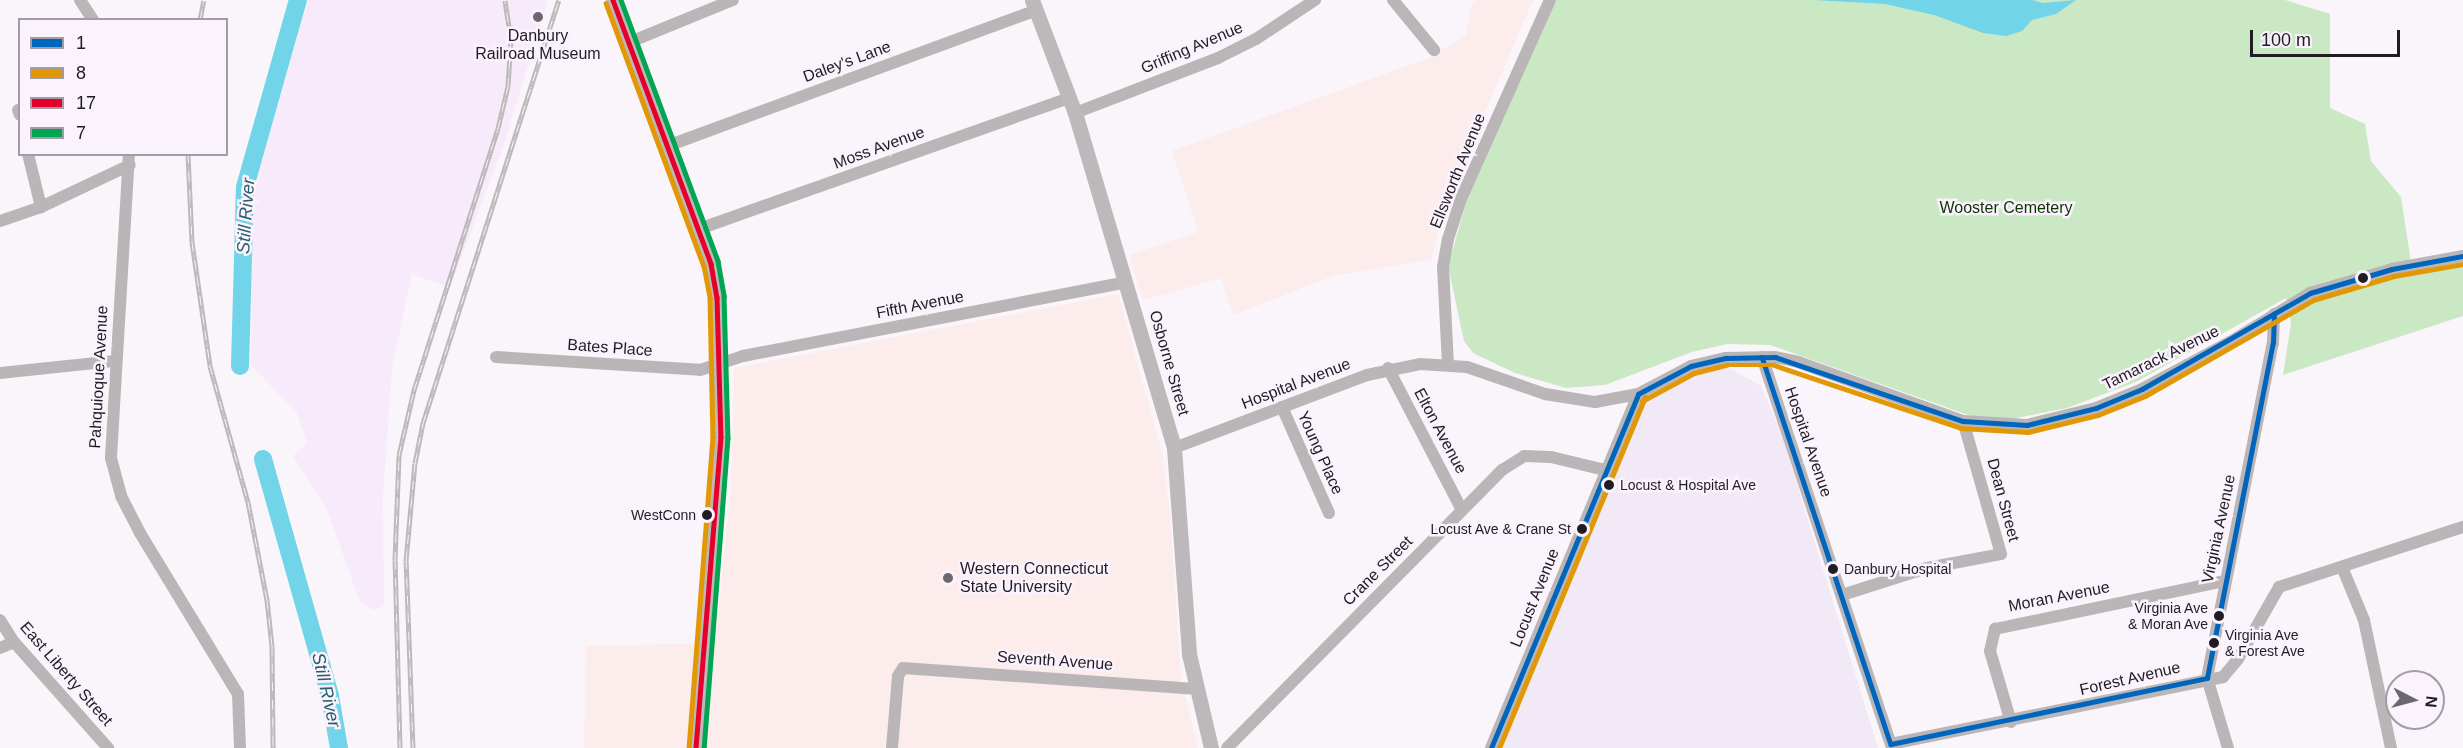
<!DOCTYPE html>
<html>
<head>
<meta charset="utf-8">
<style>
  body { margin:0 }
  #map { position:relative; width:2463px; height:748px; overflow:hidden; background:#f9f5fa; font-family:Helvetica,sans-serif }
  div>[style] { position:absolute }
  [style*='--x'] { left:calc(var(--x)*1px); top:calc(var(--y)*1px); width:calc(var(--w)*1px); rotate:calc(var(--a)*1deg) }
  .built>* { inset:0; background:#f7ebfb }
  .education>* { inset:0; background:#fcecec }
  .medical>* { inset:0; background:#f1e9f6 }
  .green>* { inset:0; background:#cbe8c5 }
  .water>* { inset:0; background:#72d4e8 }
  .river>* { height:18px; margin:-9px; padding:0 9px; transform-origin:9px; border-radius:9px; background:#72d4e8 }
  .minor>* { height:12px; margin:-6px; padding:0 6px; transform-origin:6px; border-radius:6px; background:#bab6b7 }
  .major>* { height:15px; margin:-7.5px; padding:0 7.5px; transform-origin:7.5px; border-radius:7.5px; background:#bdb9ba }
  .rail>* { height:5px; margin-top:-2.5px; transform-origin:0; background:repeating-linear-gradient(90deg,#faf2fd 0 9px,#bdb9bb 0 18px); box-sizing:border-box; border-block:2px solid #bdb9bb }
  .bus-1>* { height:4.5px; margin:-2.25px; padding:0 2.25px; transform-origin:2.25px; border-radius:2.25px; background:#0065bd }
  .bus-2>* { height:4.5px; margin:-2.25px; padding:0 2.25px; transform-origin:2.25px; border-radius:2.25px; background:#e29804 }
  .bus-3>* { height:4.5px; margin:-2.25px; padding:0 2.25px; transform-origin:2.25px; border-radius:2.25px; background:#e4002b }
  .bus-4>* { height:4.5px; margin:-2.25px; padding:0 2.25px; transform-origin:2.25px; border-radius:2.25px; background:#00a651 }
  .dots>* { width:16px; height:16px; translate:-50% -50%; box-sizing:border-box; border:3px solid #faf2fd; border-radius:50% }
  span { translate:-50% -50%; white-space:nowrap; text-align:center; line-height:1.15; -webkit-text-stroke:5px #faf2fd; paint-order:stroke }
  .bus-label { font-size:14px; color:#211c23 }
  .left { translate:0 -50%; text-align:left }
  .right { translate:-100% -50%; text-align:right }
  .poi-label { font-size:16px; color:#211c23 }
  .street-label { font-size:16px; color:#211c23 }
  .park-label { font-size:16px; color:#0b3401 }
  .water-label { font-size:18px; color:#275e69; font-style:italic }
  .legend { position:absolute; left:18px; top:18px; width:210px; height:138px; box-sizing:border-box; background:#faf2fd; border:2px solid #a39ca6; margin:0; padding:8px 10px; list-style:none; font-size:18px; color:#211c23 }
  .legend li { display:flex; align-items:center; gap:12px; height:30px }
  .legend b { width:30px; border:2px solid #a39ca6 }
  .north { position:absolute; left:2385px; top:670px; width:60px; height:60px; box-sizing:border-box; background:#faf2fd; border:2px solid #a39ca6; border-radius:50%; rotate:96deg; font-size:16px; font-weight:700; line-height:24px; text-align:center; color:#211c23 }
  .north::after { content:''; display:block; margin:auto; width:21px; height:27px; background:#6d686e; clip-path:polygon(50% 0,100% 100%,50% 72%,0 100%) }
  .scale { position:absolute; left:2250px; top:30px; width:150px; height:27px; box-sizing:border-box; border:3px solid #211c23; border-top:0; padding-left:8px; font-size:18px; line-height:21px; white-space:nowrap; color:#211c23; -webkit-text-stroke:4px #faf2fd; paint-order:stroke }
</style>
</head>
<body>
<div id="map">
  <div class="built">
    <div style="clip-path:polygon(308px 0,548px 0,504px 144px,450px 288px,412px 274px,392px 369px,383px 497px,384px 606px,373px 610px,360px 602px,327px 509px,293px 456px,307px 443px,297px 413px,251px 365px,253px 193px)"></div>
  </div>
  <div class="education">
    <div style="clip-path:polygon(1477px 0,1533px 0,1448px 198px,1431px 260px,1333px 276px,1233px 315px,1221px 278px,1143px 300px,1129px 255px,1198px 232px,1172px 151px,1429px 58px,1466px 35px,1471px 7px)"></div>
    <div style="clip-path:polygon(1118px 294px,1162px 452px,1170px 514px,1181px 679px,1198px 748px,584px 748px,586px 646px,715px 643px,731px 489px,734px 368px)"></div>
  </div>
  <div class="medical">
    <div style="clip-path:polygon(1728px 367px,1761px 386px,1782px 436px,1878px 748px,1502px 748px,1641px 404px,1684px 373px)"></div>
  </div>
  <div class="green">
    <div style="clip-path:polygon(1556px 0,2285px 0,2330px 14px,2330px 108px,2365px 124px,2371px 161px,2401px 197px,2413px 275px,2463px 266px,2463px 316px,2283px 375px,2291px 323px,2286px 298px,2136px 382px,2067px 408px,2012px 419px,1971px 416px,1770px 345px,1727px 344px,1692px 352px,1605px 385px,1566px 388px,1515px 373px,1473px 353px,1464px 341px,1448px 266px,1468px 196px)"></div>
  </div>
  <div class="water">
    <div style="clip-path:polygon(1814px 0,2032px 0,2043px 3px,2076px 0,2056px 14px,2032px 20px,2022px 31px,2006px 36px,1983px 33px,1934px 15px,1885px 4px)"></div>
  </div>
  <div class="river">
    <div style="--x:240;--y:366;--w:179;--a:-88.4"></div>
    <div style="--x:245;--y:187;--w:194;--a:-74.2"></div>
    <div style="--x:263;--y:459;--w:246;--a:74.2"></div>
    <div style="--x:330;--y:696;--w:53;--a:80.2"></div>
  </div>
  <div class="minor">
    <div style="--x:80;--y:0;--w:24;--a:57"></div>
    <div style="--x:1393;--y:0;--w:65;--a:50.6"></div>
    <div style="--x:630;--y:42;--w:111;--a:-22.2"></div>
    <div style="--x:18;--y:110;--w:5;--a:68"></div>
    <div style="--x:1075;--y:113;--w:153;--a:-21"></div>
    <div style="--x:1218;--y:58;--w:42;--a:-26.6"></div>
    <div style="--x:1256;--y:39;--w:71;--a:-33.5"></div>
    <div style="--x:670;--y:145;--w:390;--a:-20.2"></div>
    <div style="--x:28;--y:154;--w:55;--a:76.2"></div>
    <div style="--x:129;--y:154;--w:305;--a:93.4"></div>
    <div style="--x:111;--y:458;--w:39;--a:75"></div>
    <div style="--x:121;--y:496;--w:42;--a:62.8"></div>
    <div style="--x:140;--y:533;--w:188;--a:58.7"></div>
    <div style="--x:238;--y:694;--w:54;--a:87.9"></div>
    <div style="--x:0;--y:221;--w:43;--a:-18.9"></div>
    <div style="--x:41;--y:207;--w:98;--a:-25.3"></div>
    <div style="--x:699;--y:229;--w:393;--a:-19.5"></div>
    <div style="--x:496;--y:357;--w:204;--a:3.6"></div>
    <div style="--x:700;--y:370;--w:45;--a:-18"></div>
    <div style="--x:743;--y:356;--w:390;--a:-10.9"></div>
    <div style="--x:1762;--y:357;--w:412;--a:71.6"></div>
    <div style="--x:1448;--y:365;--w:98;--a:-92.9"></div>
    <div style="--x:1443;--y:267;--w:28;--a:-80"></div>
    <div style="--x:1448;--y:239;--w:40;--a:-72"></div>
    <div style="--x:1460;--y:201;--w:220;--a:-65.9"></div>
    <div style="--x:1388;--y:368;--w:160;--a:62.5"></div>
    <div style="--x:0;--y:373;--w:116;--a:-6"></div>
    <div style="--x:1282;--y:407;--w:116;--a:66.1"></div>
    <div style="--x:1174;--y:448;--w:206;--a:-20.7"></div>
    <div style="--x:1367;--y:375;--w:54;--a:-11.7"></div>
    <div style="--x:1420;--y:364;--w:47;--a:3.7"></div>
    <div style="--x:1467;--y:367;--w:83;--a:19.1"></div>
    <div style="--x:1545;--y:394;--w:51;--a:9.1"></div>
    <div style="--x:1595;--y:402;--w:44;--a:-10.5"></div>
    <div style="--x:1638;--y:394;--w:60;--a:-27.8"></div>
    <div style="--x:1691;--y:366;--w:36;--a:-13"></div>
    <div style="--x:1726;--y:358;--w:49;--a:-1.2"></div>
    <div style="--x:1775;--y:357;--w:24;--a:12"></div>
    <div style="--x:1798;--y:362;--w:175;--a:19.7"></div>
    <div style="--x:1963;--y:421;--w:64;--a:3.6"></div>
    <div style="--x:2027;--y:425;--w:71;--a:-13.8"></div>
    <div style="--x:2096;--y:408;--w:50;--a:-22.4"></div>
    <div style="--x:2142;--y:389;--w:100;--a:-28.1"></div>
    <div style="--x:2230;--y:342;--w:94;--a:-31.5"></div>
    <div style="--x:2310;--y:293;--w:85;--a:-16.3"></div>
    <div style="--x:2392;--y:269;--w:72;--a:-10.4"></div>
    <div style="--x:2342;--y:567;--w:57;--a:67.5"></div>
    <div style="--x:2364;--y:620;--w:131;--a:78.1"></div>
    <div style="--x:1842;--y:595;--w:89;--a:-17.6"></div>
    <div style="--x:1927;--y:568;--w:75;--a:-10.7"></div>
    <div style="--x:2001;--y:554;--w:138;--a:-105.9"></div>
    <div style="--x:0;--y:620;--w:26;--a:58"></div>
    <div style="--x:14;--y:642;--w:142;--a:48.4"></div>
    <div style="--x:0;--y:648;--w:15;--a:-23"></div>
    <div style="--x:2011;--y:722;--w:74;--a:-106.5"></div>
    <div style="--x:1990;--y:651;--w:23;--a:-77"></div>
    <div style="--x:1995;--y:629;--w:235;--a:-11.8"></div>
    <div style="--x:1891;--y:744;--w:339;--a:-11.4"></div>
    <div style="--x:2223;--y:677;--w:23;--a:-50"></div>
    <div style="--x:2238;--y:659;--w:83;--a:-60.3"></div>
    <div style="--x:2279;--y:587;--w:194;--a:-18.1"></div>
    <div style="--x:892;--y:748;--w:72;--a:-85.2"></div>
    <div style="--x:898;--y:676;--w:9;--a:-58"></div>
    <div style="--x:903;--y:668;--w:292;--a:4.1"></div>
    <div style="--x:1227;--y:748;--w:391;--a:-45.3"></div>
    <div style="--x:1502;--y:470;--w:26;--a:-32"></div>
    <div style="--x:1524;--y:456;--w:27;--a:2"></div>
    <div style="--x:1551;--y:457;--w:56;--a:13.5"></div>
    <div style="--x:1491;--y:748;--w:383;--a:-67.4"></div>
    <div style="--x:2228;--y:748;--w:73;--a:-106.7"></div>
    <div style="--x:2207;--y:678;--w:341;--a:-78.9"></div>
    <div style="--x:2273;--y:343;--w:29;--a:-88"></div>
  </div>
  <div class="major">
    <div style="--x:613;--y:0;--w:282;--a:69.6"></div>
    <div style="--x:711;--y:264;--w:34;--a:80"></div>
    <div style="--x:717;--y:297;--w:140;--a:88.4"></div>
    <div style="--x:721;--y:437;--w:312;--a:94.6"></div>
    <div style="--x:1032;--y:0;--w:121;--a:69.2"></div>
    <div style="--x:1075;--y:113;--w:349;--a:73.5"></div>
    <div style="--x:1174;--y:448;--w:207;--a:85.8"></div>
    <div style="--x:1189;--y:654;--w:97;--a:76.8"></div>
  </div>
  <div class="rail">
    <div style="--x:200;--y:20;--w:20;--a:-79"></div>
    <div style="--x:188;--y:154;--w:88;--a:87.4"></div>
    <div style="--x:192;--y:242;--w:125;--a:81.7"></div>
    <div style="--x:210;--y:366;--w:141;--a:74.4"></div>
    <div style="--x:248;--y:502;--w:100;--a:79"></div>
    <div style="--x:267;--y:600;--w:46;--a:83.8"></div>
    <div style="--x:272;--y:646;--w:102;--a:89.4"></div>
    <div style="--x:400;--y:748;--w:188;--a:-91.5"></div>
    <div style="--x:395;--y:560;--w:105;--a:-87.8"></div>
    <div style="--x:399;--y:455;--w:67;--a:-77"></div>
    <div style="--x:414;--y:390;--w:275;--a:-72.2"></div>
    <div style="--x:498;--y:128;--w:43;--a:-76.6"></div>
    <div style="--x:508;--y:86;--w:47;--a:-86.3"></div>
    <div style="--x:511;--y:39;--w:39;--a:-99"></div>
    <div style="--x:413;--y:748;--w:187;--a:-92.1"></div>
    <div style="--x:406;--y:561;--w:98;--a:-84.8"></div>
    <div style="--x:415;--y:463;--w:41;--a:-78.7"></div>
    <div style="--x:423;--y:423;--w:444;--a:-72.2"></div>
  </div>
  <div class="bus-1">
    <div style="--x:1762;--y:357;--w:408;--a:71.6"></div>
    <div style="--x:1638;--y:394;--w:60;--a:-27.8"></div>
    <div style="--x:1691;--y:366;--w:36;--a:-13"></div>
    <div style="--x:1726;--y:358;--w:49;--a:-1.2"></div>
    <div style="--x:1775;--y:357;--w:199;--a:18.8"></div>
    <div style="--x:1963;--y:421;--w:64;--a:3.6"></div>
    <div style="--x:2027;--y:425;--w:71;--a:-13.8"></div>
    <div style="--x:2096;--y:408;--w:50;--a:-22.4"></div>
    <div style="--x:2142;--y:389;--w:193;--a:-29.7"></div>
    <div style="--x:2310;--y:293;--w:85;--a:-16.3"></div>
    <div style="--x:2392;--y:269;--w:72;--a:-10.4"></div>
    <div style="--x:2207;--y:678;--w:341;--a:-78.9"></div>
    <div style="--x:2273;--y:343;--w:29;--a:-88"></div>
    <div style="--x:1891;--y:744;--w:323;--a:-11.8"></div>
    <div style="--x:1491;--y:748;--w:383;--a:-67.4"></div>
  </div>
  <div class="bus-2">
    <div style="--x:606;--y:3;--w:281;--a:69.6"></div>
    <div style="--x:704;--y:266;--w:33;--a:79"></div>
    <div style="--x:710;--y:298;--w:139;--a:88.8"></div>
    <div style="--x:713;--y:437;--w:311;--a:94.4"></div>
    <div style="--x:1642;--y:401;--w:59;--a:-28.3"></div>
    <div style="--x:1694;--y:373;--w:34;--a:-14"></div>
    <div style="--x:1727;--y:365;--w:47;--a:0"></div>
    <div style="--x:1774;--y:365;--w:197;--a:18.6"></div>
    <div style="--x:1961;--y:428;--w:67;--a:3.4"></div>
    <div style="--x:2028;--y:432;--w:72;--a:-13.7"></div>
    <div style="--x:2098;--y:415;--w:51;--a:-22"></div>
    <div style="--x:2145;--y:396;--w:193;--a:-29.7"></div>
    <div style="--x:2313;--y:300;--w:84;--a:-16.5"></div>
    <div style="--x:2394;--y:276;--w:70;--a:-9.9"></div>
    <div style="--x:1499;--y:748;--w:380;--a:-67.4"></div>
  </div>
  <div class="bus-3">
    <div style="--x:613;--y:0;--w:282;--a:69.6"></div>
    <div style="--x:711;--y:264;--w:34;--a:80"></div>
    <div style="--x:717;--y:297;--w:140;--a:88.4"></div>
    <div style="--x:721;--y:437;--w:312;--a:94.6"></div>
  </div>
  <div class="bus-4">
    <div style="--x:621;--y:0;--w:278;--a:69.6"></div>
    <div style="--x:718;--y:261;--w:36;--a:80"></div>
    <div style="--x:724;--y:296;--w:142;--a:88.4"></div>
    <div style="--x:728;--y:438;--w:311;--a:94.4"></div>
  </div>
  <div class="dots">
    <div style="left:538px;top:17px;background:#6d686e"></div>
    <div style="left:2363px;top:278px;background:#211c23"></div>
    <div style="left:1609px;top:485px;background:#211c23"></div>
    <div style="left:707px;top:515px;background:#211c23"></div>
    <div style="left:1582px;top:529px;background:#211c23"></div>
    <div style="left:1833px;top:569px;background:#211c23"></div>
    <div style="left:948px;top:578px;background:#6d686e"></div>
    <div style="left:2219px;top:616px;background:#211c23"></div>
    <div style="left:2214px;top:643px;background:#211c23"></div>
  </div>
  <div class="bus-label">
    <span class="left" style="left:1620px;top:485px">Locust &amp; Hospital Ave</span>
    <span class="right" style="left:696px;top:515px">WestConn</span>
    <span class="right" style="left:1571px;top:529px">Locust Ave &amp; Crane St</span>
    <span class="left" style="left:1844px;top:569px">Danbury Hospital</span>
    <span class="right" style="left:2208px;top:616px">Virginia Ave<br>&amp; Moran Ave</span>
    <span class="left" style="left:2225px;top:643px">Virginia Ave<br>&amp; Forest Ave</span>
  </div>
  <div class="poi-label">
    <span style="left:538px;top:45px">Danbury<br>Railroad Museum</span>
    <span class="left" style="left:960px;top:578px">Western Connecticut<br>State University</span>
  </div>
  <div class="street-label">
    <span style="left:1192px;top:48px;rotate:-23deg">Griffing Avenue</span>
    <span style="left:847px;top:62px;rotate:-20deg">Daley's Lane</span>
    <span style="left:879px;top:148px;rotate:-20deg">Moss Avenue</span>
    <span style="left:1458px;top:171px;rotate:-68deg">Ellsworth Avenue</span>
    <span style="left:920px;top:305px;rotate:-11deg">Fifth Avenue</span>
    <span style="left:610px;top:348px;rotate:4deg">Bates Place</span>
    <span style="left:2161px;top:358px;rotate:-26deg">Tamarack Avenue</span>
    <span style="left:1169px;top:363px;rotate:74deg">Osborne Street</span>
    <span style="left:99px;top:377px;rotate:-87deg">Pahquioque Avenue</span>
    <span style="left:1296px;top:384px;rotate:-21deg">Hospital Avenue</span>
    <span style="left:1440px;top:431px;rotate:62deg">Elton Avenue</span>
    <span style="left:1808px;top:442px;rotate:71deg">Hospital Avenue</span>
    <span style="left:1320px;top:453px;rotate:66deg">Young Place</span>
    <span style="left:2003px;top:500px;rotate:75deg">Dean Street</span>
    <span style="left:2219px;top:529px;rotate:-78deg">Virginia Avenue</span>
    <span style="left:1378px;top:571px;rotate:-45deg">Crane Street</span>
    <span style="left:2059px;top:597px;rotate:-11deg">Moran Avenue</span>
    <span style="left:1535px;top:598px;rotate:-68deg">Locust Avenue</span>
    <span style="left:1055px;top:661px;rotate:4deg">Seventh Avenue</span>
    <span style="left:66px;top:674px;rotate:49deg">East Liberty Street</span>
    <span style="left:2130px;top:679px;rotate:-13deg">Forest Avenue</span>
  </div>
  <div class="park-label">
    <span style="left:2006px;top:208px">Wooster Cemetery</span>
  </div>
  <div class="water-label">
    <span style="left:246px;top:216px;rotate:-86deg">Still River</span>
    <span style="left:326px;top:690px;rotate:77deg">Still River</span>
  </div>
  <ul class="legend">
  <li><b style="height:8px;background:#0065bd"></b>1</li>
  <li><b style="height:8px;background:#e29804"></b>8</li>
  <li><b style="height:8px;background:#e4002b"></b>17</li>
  <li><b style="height:8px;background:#00a651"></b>7</li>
  </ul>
  <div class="north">N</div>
  <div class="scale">100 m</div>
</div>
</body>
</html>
